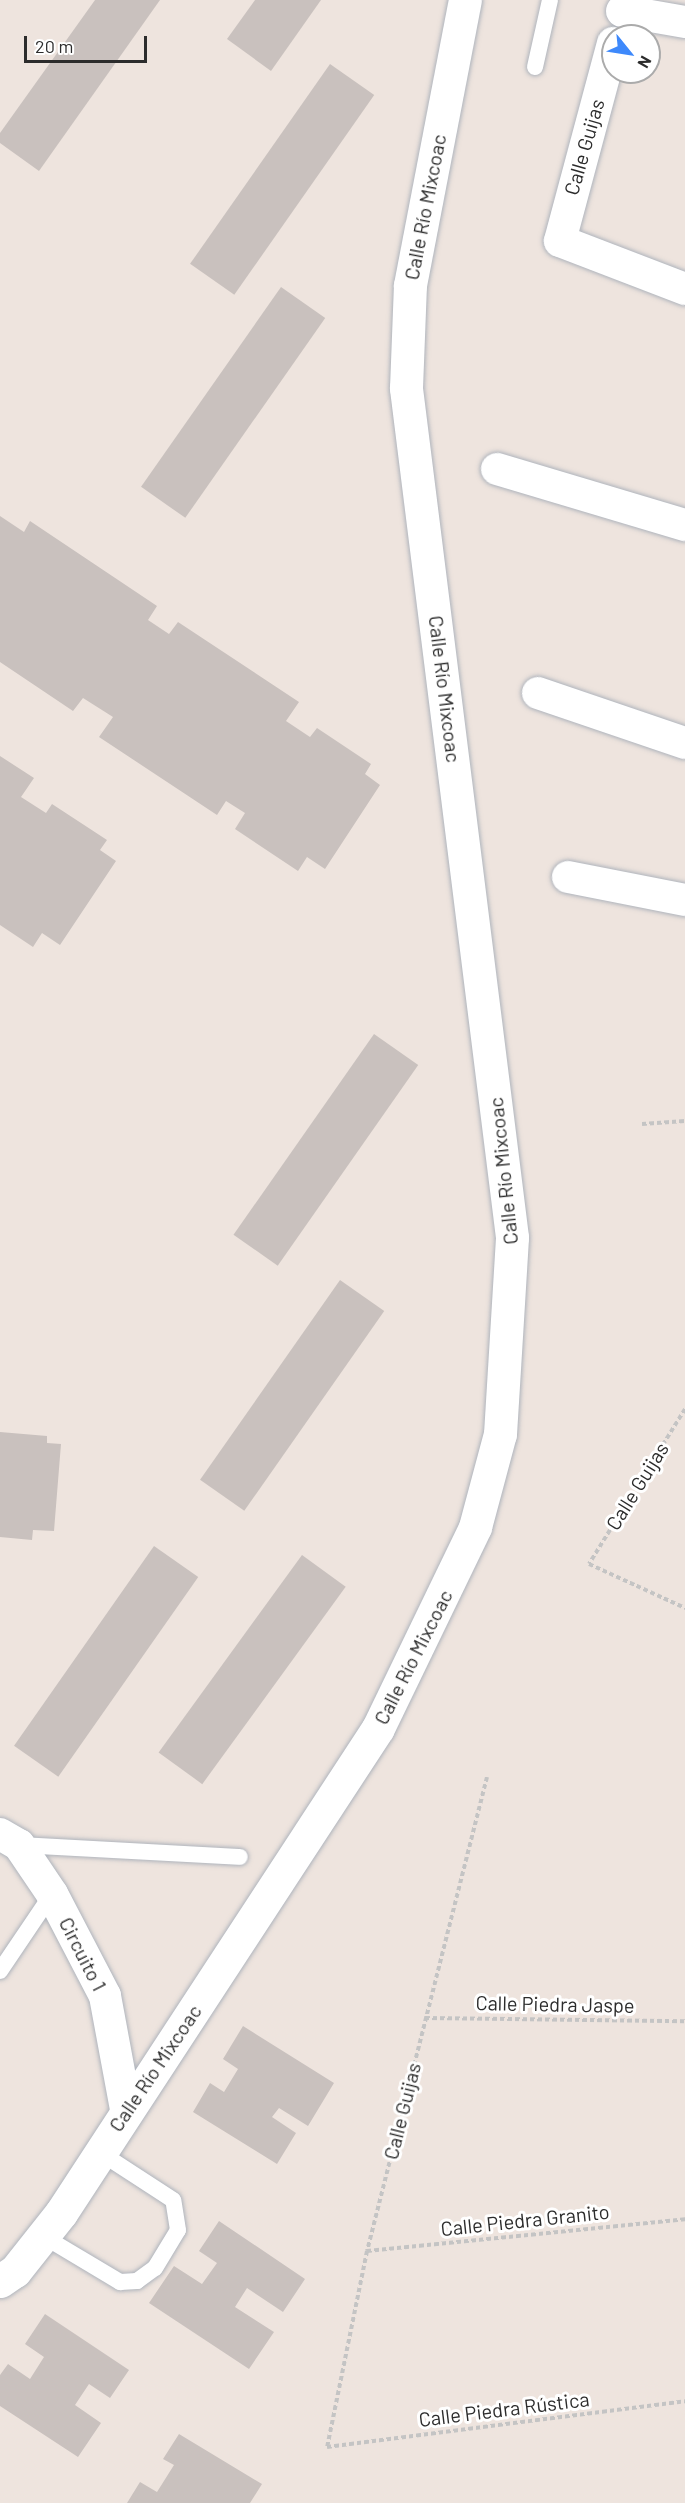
<!DOCTYPE html>
<html>
<head>
<meta charset="utf-8">
<style>
  body { margin:0 }
  #map { position:relative; width:685px; height:2503px; overflow:hidden; background:#eee4de; font-family:Barlow,sans-serif }
  div>[style] { position:absolute }
  [style*='--x'] { left:calc(var(--x)*1px); top:calc(var(--y)*1px); width:calc(var(--w)*1px); rotate:calc(var(--a)*1deg) }
  .building>* { inset:0; background:#c9c1be; transform-origin:0 0 }
  .path>* { height:4px; margin-top:-2px; transform-origin:0; background:repeating-linear-gradient(90deg,#c4c4c4 0 4.5px,transparent 0 7.5px) }
  .roads { filter:drop-shadow(0 0 2px #afb4bc) drop-shadow(0 0 2px #afb4bc) }
  .service>* { height:16px; margin:-8px; padding:0 8px; transform-origin:8px; border-radius:8px; background:#fff }
  .minor>* { height:32px; margin:-16px; padding:0 16px; transform-origin:16px; border-radius:16px; background:#fff }
  .tertiary>* { height:33px; margin:-16.5px; padding:0 16.5px; transform-origin:16.5px; border-radius:16.5px; background:#fff }
  span { translate:-50% -50%; white-space:nowrap; text-align:center; line-height:1.15; -webkit-text-stroke:6px #fff; paint-order:stroke }
  .street-label { font-size:20px; color:#2c2c2c }
  .north { position:absolute; left:601px; top:24px; width:60px; height:60px; box-sizing:border-box; background:#fff; border:2px solid #ababab; border-radius:50%; rotate:120deg; font-size:16px; font-weight:700; line-height:24px; text-align:center; color:#2c2c2c }
  .north::after { content:''; display:block; margin:auto; width:21px; height:27px; background:#3e89fb; clip-path:polygon(50% 0,100% 100%,50% 72%,0 100%) }
  .scale { position:absolute; left:24px; top:36px; width:123px; height:27px; box-sizing:border-box; border:3px solid #2c2c2c; border-top:0; padding-left:8px; font-size:18px; line-height:21px; white-space:nowrap; color:#2c2c2c; -webkit-text-stroke:4px #fff; paint-order:stroke }
</style>
</head>
<body>
<div id="map">
  <div class="building">
    <div style="clip-path:polygon(95px 0,160px 0,39px 171px,0 143px,0 133px)"></div>
    <div style="clip-path:polygon(255px 0,321px 0,271px 71px,227px 39px)"></div>
    <div style="left:330px;top:64px;width:54px;height:244px;rotate:35deg"></div>
    <div style="left:281px;top:287px;width:54px;height:244px;rotate:35deg"></div>
    <div style="clip-path:polygon(0 516px,24px 532px,30px 521px,157px 606px,148px 620px,169px 634px,178px 622px,299px 702px,286px 721px,310px 737px,317px 728px,371px 764px,365px 774px,380px 785px,325px 869px,307px 857px,298px 871px,235px 829px,245px 813px,226px 801px,217px 815px,99px 737px,113px 717px,83px 698px,73px 711px,0 662px)"></div>
    <div style="clip-path:polygon(0 756px,34px 778px,21px 797px,46px 813px,52px 804px,107px 840px,100px 850px,116px 861px,60px 945px,42px 933px,33px 947px,0 925px)"></div>
    <div style="left:374px;top:1034px;width:54px;height:245px;rotate:35deg"></div>
    <div style="left:340px;top:1280px;width:54px;height:244px;rotate:35deg"></div>
    <div style="clip-path:polygon(0 1432px,47px 1436px,47px 1443px,61px 1444px,54px 1531px,33px 1530px,32px 1540px,0 1537px)"></div>
    <div style="left:154px;top:1546px;width:54px;height:244px;rotate:35deg"></div>
    <div style="left:302px;top:1555px;width:54px;height:244px;rotate:36deg"></div>
    <div style="clip-path:polygon(243px 2026px,334px 2083px,308px 2126px,279px 2108px,272px 2117px,296px 2133px,277px 2164px,193px 2112px,210px 2083px,224px 2092px,238px 2069px,223px 2059px)"></div>
    <div style="clip-path:polygon(219px 2221px,305px 2279px,283px 2312px,247px 2288px,235px 2307px,274px 2332px,249px 2369px,149px 2303px,174px 2266px,202px 2284px,217px 2263px,199px 2251px)"></div>
    <div style="clip-path:polygon(45px 2314px,129px 2370px,110px 2398px,89px 2384px,75px 2405px,101px 2423px,78px 2457px,0 2406px,0 2375px,8px 2364px,30px 2379px,44px 2357px,25px 2344px)"></div>
    <div style="clip-path:polygon(179px 2434px,262px 2484px,250px 2503px,127px 2503px,140px 2482px,157px 2492px,174px 2465px,163px 2459px)"></div>
  </div>
  <div class="path">
    <div style="--x:642;--y:1124;--w:43;--a:-4"></div>
    <div style="--x:685;--y:1409;--w:182;--a:121.8"></div>
    <div style="--x:589;--y:1564;--w:106;--a:24.6"></div>
    <div style="--x:487;--y:1777;--w:489;--a:104.2"></div>
    <div style="--x:367;--y:2251;--w:200;--a:101.5"></div>
    <div style="--x:327;--y:2447;--w:361;--a:-7.3"></div>
    <div style="--x:425;--y:2018;--w:260;--a:0.7"></div>
    <div style="--x:367;--y:2251;--w:320;--a:-5.7"></div>
  </div>
  <div class="roads">
    <div class="service">
      <div style="--x:535;--y:67;--w:69;--a:-77.4"></div>
      <div style="--x:19;--y:1845;--w:221;--a:3.1"></div>
      <div style="--x:0;--y:1971;--w:93;--a:-56"></div>
      <div style="--x:43;--y:2236;--w:90;--a:30.9"></div>
      <div style="--x:120;--y:2282;--w:17;--a:-3"></div>
      <div style="--x:137;--y:2281;--w:22;--a:-36"></div>
      <div style="--x:155;--y:2268;--w:44;--a:-58.8"></div>
      <div style="--x:178;--y:2230;--w:30;--a:-99"></div>
      <div style="--x:173;--y:2200;--w:88;--a:-147"></div>
    </div>
    <div class="minor">
      <div style="--x:622;--y:11;--w:64;--a:9.9"></div>
      <div style="--x:613;--y:43;--w:205;--a:105"></div>
      <div style="--x:560;--y:241;--w:134;--a:21"></div>
      <div style="--x:497;--y:469;--w:196;--a:16.6"></div>
      <div style="--x:538;--y:693;--w:155;--a:18.8"></div>
      <div style="--x:568;--y:877;--w:119;--a:11.1"></div>
      <div style="--x:0;--y:1834;--w:22;--a:30"></div>
      <div style="--x:19;--y:1845;--w:59;--a:56"></div>
      <div style="--x:52;--y:1894;--w:115;--a:62.5"></div>
      <div style="--x:105;--y:1996;--w:115;--a:79.5"></div>
    </div>
    <div class="tertiary">
      <div style="--x:0;--y:2281;--w:18;--a:-34"></div>
      <div style="--x:15;--y:2271;--w:74;--a:-51.6"></div>
      <div style="--x:61;--y:2213;--w:579;--a:-56.83"></div>
      <div style="--x:378;--y:1728;--w:223;--a:-64.2"></div>
      <div style="--x:475;--y:1527;--w:96;--a:-75"></div>
      <div style="--x:500;--y:1434;--w:197;--a:-86.5"></div>
      <div style="--x:512;--y:1237;--w:856;--a:-97.12"></div>
      <div style="--x:406;--y:388;--w:103;--a:-87.8"></div>
      <div style="--x:410;--y:285;--w:290;--a:-79.1"></div>
    </div>
  </div>
  <div class="street-label">
    <span style="left:584px;top:147px;rotate:-74deg">Calle Guijas</span>
    <span style="left:425px;top:207px;rotate:-79deg">Calle Río Mixcoac</span>
    <span style="left:445px;top:689px;rotate:83deg">Calle Río Mixcoac</span>
    <span style="left:503px;top:1171px;rotate:-96deg">Calle Río Mixcoac</span>
    <span style="left:637px;top:1486px;rotate:-58deg">Calle Guijas</span>
    <span style="left:413px;top:1657px;rotate:-63deg">Calle Río Mixcoac</span>
    <span style="left:83px;top:1954px;rotate:63deg">Circuito 1</span>
    <span style="left:555px;top:2004px;rotate:1deg">Calle Piedra Jaspe</span>
    <span style="left:155px;top:2068px;rotate:-56deg">Calle Río Mixcoac</span>
    <span style="left:402px;top:2111px;rotate:-76deg">Calle Guijas</span>
    <span style="left:525px;top:2220px;rotate:-6deg">Calle Piedra Granito</span>
    <span style="left:504px;top:2409px;rotate:-7deg">Calle Piedra Rústica</span>
  </div>
  <div class="north">N</div>
  <div class="scale">20 m</div>
</div>
</body>
</html>
